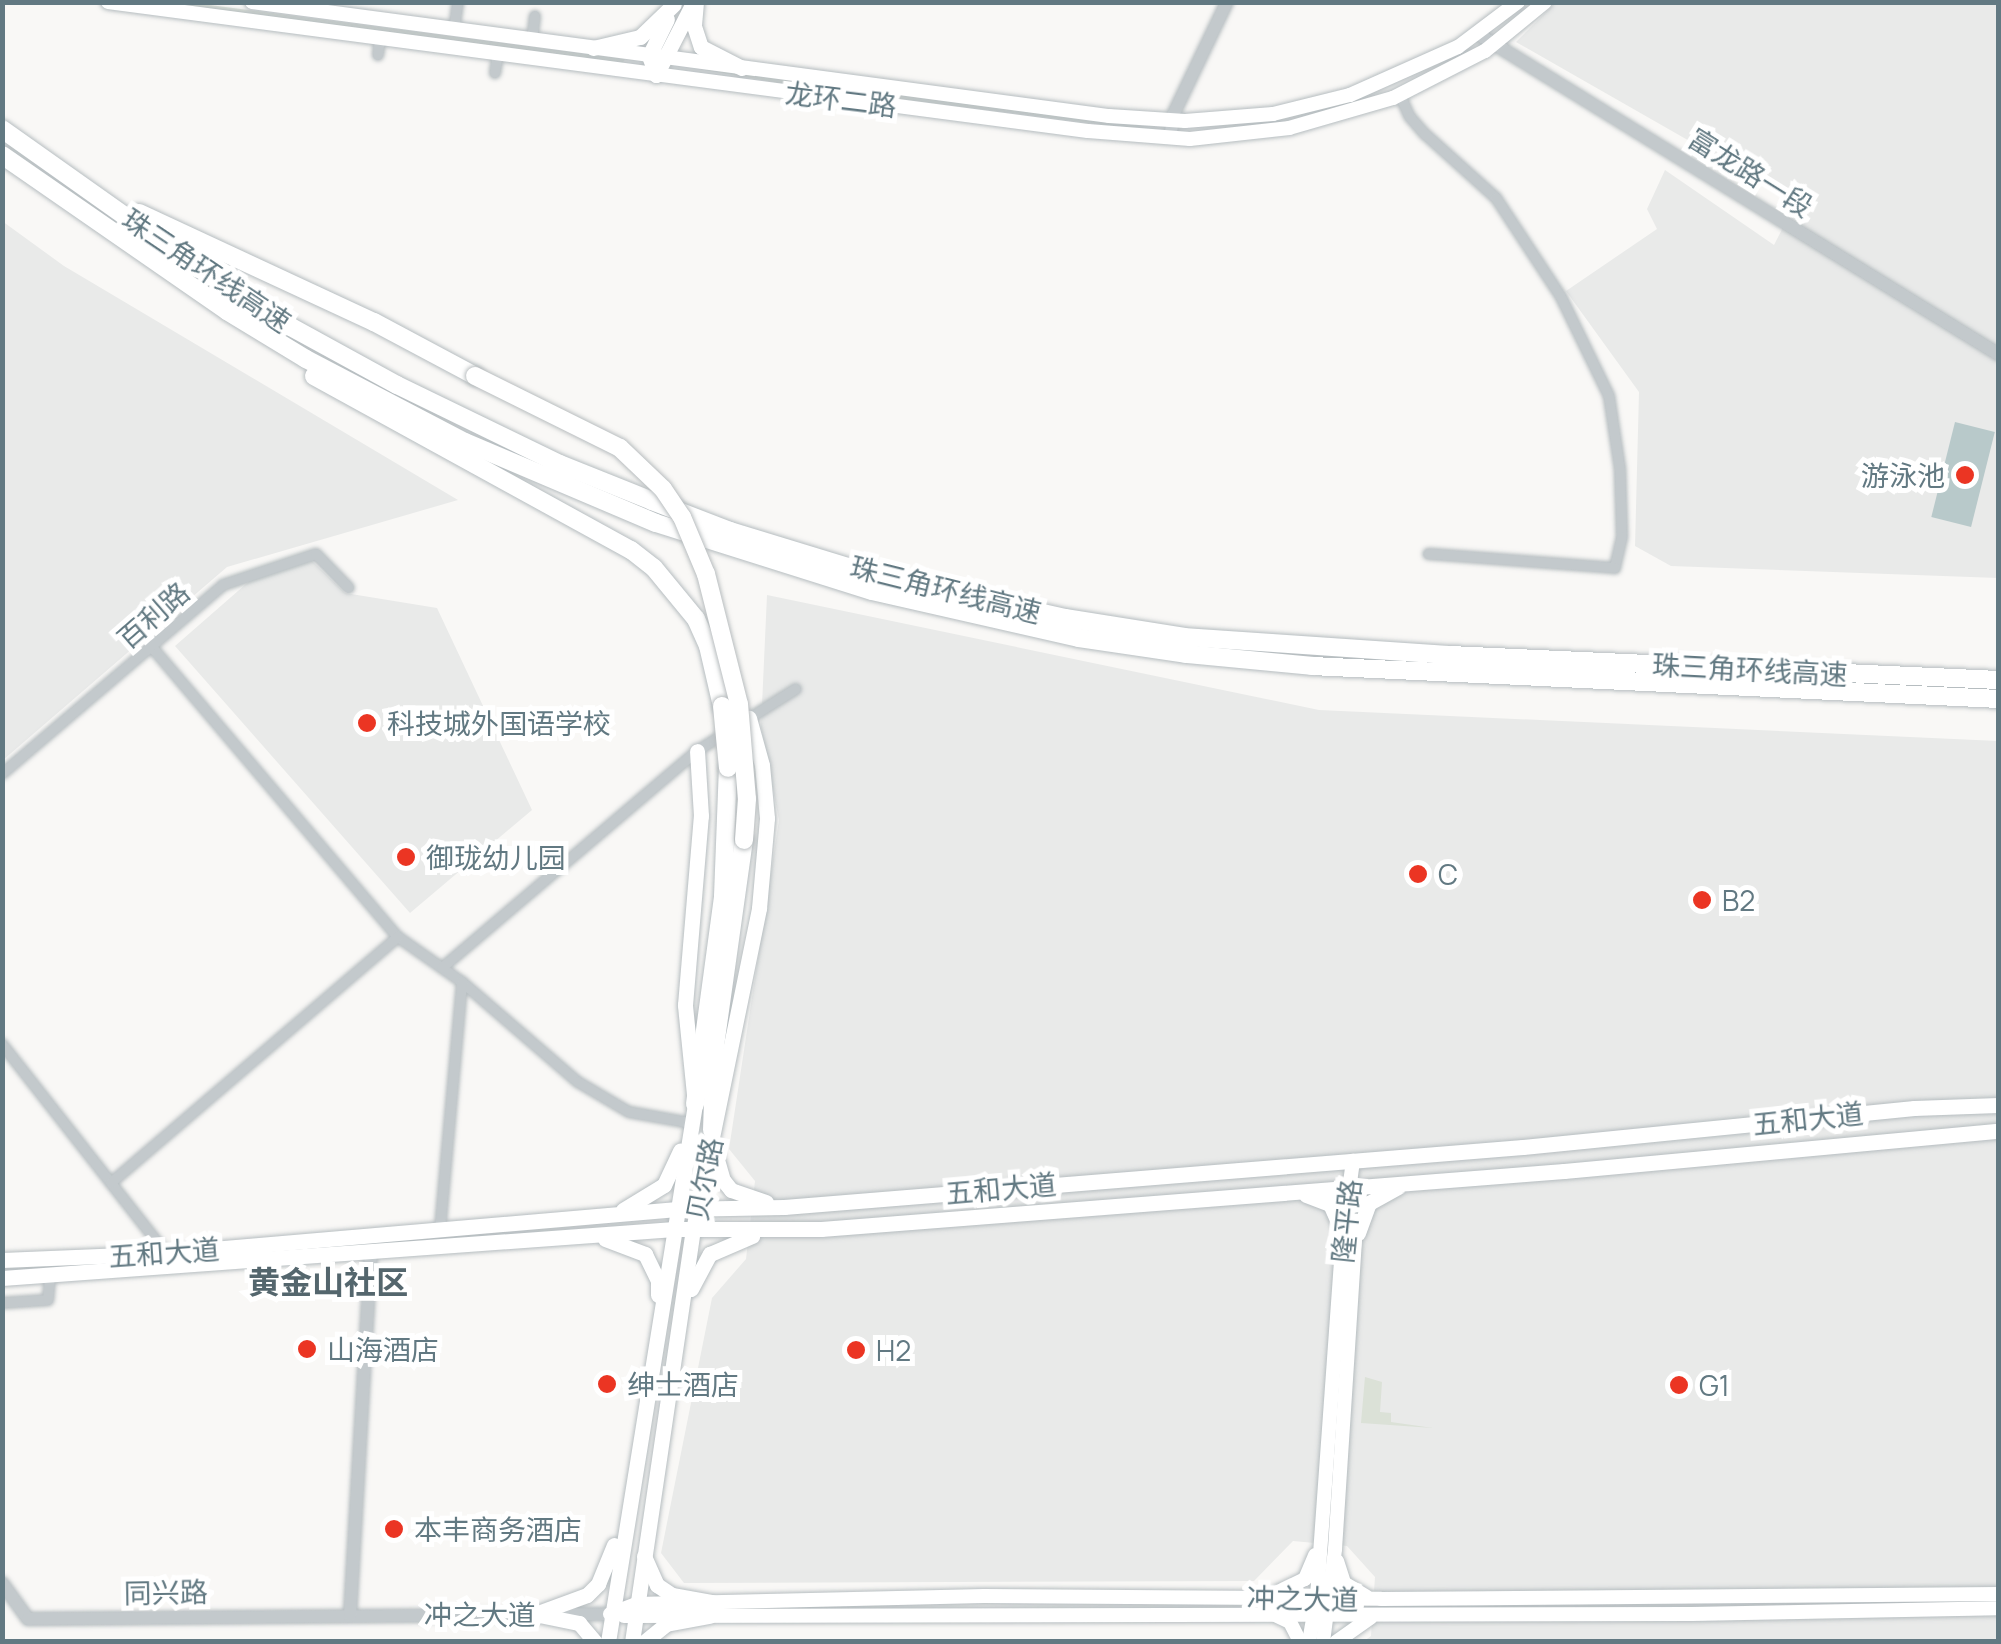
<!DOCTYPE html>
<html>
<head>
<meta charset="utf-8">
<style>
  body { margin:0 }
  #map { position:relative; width:2001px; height:1644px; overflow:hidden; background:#f9f8f6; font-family:Manrope,"Noto Sans SC",sans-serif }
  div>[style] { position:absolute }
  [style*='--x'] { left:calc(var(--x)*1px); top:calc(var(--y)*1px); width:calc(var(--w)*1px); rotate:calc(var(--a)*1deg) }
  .built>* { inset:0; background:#e9eae9 }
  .green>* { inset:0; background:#dbe1d7 }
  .water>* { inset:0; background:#b8c9ca; transform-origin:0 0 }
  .roads { filter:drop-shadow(0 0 2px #b6bdc0) drop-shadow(0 0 2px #b6bdc0) }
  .minor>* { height:10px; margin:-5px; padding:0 5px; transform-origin:5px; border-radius:5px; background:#c3c9cc }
  .tertiary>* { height:12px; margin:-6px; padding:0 6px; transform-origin:6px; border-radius:6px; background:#c3c9cc }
  .secondary>* { height:14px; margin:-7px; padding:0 7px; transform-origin:7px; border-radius:7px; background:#fff }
  .primary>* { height:15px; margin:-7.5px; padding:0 7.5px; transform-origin:7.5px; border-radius:7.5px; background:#fff }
  .motorway>* { height:18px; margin:-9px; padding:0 9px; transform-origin:9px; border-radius:9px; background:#fff }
  .bridges { filter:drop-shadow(0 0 2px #b8bdbf) drop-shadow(0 0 2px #b8bdbf) }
  .motorway-bridge>* { height:18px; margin:-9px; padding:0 9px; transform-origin:9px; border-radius:9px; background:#fff }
  .dots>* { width:28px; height:28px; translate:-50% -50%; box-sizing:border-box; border:5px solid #fff; border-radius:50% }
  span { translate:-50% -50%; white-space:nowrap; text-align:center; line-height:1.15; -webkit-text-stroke:10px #fff; paint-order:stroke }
  .street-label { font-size:28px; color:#627982 }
  .poi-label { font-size:28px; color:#627982 }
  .right { translate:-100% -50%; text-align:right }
  .left { translate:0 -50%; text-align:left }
  .quarter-label { font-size:32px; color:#54666d; font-weight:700 }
  .frame { position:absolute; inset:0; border:5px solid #627982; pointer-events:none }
</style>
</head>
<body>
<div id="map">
  <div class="built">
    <div style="clip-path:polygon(1555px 3px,1998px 3px,1998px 578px,1671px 566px,1635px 546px,1639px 392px,1566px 291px,1657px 229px,1647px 209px,1665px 170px,1774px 245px,1796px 202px,1516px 42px)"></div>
    <div style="clip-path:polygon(2px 221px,64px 266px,458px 500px,227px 567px,3px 760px)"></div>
    <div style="clip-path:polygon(311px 560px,345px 593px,437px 608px,532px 810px,410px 913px,175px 646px,262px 570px)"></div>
    <div style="clip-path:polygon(767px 595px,1319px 710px,1998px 741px,1998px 1641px,1364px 1641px,1371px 1636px,1375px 1577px,1347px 1546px,1293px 1541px,1254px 1581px,684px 1583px,661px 1553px,712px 1298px,746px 1259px,755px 1181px,729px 1149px,779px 820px,761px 727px)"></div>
  </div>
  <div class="green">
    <div style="clip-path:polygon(166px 3px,194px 3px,625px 59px,623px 63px)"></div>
    <div style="clip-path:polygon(687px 67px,1030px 112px,1150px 127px,1131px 128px,797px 86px)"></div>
    <div style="clip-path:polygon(1365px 1377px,1382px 1382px,1380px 1412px,1391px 1413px,1391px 1422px,1433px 1428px,1361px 1423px)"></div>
  </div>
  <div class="water">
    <div style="left:1955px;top:422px;width:41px;height:98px;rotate:14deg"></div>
  </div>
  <div class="roads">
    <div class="minor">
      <div style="--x:454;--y:30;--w:28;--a:-82"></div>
      <div style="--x:532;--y:40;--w:24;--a:-83"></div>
      <div style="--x:378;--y:55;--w:17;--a:-83"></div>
      <div style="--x:495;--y:73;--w:20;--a:-81"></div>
      <div style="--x:1400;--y:95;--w:24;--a:66"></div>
      <div style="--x:1410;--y:117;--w:23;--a:49"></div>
      <div style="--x:1425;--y:134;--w:96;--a:42"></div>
      <div style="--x:1496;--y:198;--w:118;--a:56.7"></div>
      <div style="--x:1561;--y:297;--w:110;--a:64.1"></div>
      <div style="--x:1609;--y:396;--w:74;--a:81.4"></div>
      <div style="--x:1620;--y:469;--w:68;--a:88.3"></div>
      <div style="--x:1622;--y:537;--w:32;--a:103"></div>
      <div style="--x:1615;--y:568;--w:187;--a:-175.7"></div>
      <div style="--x:151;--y:646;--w:382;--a:49.7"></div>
      <div style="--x:398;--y:937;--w:78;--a:35.1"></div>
      <div style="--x:462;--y:982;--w:153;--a:40.8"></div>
      <div style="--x:578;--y:1082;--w:59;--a:30.5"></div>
      <div style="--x:629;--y:1112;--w:63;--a:10.1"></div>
      <div style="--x:745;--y:721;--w:60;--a:-32.1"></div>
      <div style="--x:2;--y:774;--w:291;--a:-40.5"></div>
      <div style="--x:223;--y:585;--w:98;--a:-18.4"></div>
      <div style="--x:316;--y:554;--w:47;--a:45.9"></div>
      <div style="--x:442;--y:968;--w:335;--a:-40.4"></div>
      <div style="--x:697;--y:751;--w:34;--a:-32"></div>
      <div style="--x:2;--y:1044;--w:266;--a:51.9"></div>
      <div style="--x:111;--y:1183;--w:378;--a:-40.6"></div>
      <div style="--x:440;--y:1230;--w:249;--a:-84.9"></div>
      <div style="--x:2;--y:1303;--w:46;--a:-3.7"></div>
      <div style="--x:48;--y:1300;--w:23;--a:-85"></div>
    </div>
    <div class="tertiary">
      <div style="--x:1478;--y:34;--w:611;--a:31.61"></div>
      <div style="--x:1170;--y:138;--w:25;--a:-81"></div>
      <div style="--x:1174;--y:113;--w:123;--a:-64.5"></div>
      <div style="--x:2;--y:1583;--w:44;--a:54.2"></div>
      <div style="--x:28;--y:1619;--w:582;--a:-0.49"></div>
      <div style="--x:350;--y:1615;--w:364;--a:-86.7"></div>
    </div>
    <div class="secondary">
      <div style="--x:108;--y:2;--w:988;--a:7.5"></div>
      <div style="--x:1088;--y:131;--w:102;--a:4.5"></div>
      <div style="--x:1190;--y:139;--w:100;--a:-6.3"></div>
      <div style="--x:1289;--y:128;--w:108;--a:-16.1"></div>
      <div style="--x:1393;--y:98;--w:103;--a:-27.1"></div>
      <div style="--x:1485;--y:51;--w:77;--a:-39.2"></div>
      <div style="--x:252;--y:2;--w:865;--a:7.58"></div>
      <div style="--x:1109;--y:116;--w:76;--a:3.8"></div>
      <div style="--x:1185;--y:121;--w:88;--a:-4.5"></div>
      <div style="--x:1273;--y:114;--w:79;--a:-13.9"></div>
      <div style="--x:1350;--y:95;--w:118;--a:-24"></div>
      <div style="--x:1458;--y:47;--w:75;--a:-36.9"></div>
      <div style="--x:1337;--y:1561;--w:23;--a:72"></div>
      <div style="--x:1344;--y:1583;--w:26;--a:31"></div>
      <div style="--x:1276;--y:1593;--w:32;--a:-26"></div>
      <div style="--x:1305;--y:1579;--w:26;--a:-67"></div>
      <div style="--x:610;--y:1614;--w:28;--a:-21"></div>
      <div style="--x:636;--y:1604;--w:348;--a:-1.3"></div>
      <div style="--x:984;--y:1596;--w:397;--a:0.4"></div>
      <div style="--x:1381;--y:1599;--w:617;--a:-0.46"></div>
      <div style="--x:624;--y:1616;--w:1068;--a:-0.11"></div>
      <div style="--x:1692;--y:1614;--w:306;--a:-1.1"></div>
      <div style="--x:1277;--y:1616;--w:14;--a:25"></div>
      <div style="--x:1290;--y:1622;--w:22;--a:63"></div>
      <div style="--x:1309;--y:1642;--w:47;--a:-80.1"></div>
      <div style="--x:1317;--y:1596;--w:364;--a:-85.9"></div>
      <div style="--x:1343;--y:1233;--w:73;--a:-82.1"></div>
      <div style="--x:1323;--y:1642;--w:94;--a:-82.6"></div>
      <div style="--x:1335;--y:1549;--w:329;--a:-86.3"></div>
      <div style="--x:1336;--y:1642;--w:42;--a:-35.2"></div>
    </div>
    <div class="primary">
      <div style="--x:696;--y:2;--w:24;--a:95"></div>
      <div style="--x:694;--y:26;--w:22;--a:72"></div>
      <div style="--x:701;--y:47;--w:46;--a:27.1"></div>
      <div style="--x:593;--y:48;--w:48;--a:-13.2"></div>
      <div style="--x:640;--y:37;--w:47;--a:-44.1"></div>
      <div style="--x:656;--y:75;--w:81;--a:-62.8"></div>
      <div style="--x:656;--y:75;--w:20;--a:-110"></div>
      <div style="--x:649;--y:56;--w:41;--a:-64.1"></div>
      <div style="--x:714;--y:1149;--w:32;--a:74"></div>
      <div style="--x:723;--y:1180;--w:13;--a:51"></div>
      <div style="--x:731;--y:1190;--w:37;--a:19"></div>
      <div style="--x:1306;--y:1195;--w:26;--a:21"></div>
      <div style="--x:1330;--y:1204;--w:32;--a:66"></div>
      <div style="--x:623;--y:1210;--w:48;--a:-31.4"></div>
      <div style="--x:664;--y:1185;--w:38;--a:-65"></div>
      <div style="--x:1358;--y:1233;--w:32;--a:-70"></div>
      <div style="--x:1369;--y:1203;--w:33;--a:-29"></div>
      <div style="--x:605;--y:1239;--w:43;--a:20.6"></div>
      <div style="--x:645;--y:1254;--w:30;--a:64"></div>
      <div style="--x:658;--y:1281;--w:14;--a:90"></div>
      <div style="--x:2;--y:1260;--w:164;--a:-2.4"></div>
      <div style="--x:166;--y:1253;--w:513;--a:-4.92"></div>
      <div style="--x:677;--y:1209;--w:107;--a:-1.1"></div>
      <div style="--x:784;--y:1207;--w:741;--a:-4.64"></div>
      <div style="--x:1523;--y:1147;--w:393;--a:-5.7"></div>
      <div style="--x:1914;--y:1108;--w:84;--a:-2"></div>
      <div style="--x:2;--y:1278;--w:674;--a:-4.17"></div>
      <div style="--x:674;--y:1229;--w:147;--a:0"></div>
      <div style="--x:821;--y:1229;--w:745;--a:-4.46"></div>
      <div style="--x:1564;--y:1171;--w:436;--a:-5.3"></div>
      <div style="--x:691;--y:1289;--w:40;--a:-62"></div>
      <div style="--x:710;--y:1254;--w:46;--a:-23.2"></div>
      <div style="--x:644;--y:1556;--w:32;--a:66"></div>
      <div style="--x:657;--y:1585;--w:18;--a:34"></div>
      <div style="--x:672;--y:1595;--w:41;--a:9.9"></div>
      <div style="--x:535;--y:1614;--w:55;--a:-20.1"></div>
      <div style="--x:587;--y:1595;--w:16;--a:-45"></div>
      <div style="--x:598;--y:1584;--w:42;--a:-67.7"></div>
      <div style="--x:539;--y:1615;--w:41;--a:11.3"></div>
      <div style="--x:579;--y:1623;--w:25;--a:50"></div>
      <div style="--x:608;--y:1642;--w:545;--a:-80.81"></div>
      <div style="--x:695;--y:1104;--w:100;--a:-95.8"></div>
      <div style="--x:685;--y:1005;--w:190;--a:-85.2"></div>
      <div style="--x:701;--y:816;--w:65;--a:-93.5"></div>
      <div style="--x:632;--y:1642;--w:416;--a:-81.6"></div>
      <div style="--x:693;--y:1230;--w:329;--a:-78.4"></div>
      <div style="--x:759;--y:908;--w:90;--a:-84.9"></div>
      <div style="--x:767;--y:818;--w:53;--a:-95.4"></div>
      <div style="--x:762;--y:765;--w:49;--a:-105.5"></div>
      <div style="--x:644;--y:1642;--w:28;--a:-39"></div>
      <div style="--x:666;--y:1624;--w:44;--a:-10.5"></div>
    </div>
    <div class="motorway">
      <div style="--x:2;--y:129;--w:242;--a:35.3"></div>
      <div style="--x:200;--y:269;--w:108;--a:32.5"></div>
      <div style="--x:291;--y:327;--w:121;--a:28.7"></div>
      <div style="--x:397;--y:385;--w:181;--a:25.9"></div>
      <div style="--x:560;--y:464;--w:99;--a:21.9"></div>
      <div style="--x:652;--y:501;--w:84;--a:21"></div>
      <div style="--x:730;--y:531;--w:154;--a:17"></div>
      <div style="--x:877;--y:576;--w:193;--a:12.6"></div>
      <div style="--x:1065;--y:618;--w:121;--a:9"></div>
      <div style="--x:1185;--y:637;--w:266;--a:3.9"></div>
      <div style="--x:1450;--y:655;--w:549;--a:2.61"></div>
      <div style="--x:2;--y:155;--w:274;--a:34.7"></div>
      <div style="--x:227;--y:311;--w:92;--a:31.3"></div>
      <div style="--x:306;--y:359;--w:179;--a:27.6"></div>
      <div style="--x:465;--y:442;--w:207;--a:23"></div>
      <div style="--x:656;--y:523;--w:226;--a:17.5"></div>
      <div style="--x:872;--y:591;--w:212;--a:12.8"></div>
      <div style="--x:1079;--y:638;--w:108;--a:8.5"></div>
      <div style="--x:1186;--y:654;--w:127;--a:5.4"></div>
      <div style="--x:1312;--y:666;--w:687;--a:2.75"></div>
      <div style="--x:139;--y:213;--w:259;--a:24.9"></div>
      <div style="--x:374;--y:322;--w:115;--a:28.1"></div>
      <div style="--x:314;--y:376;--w:362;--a:28.8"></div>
      <div style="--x:631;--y:550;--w:29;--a:38"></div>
      <div style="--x:654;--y:568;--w:66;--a:50.5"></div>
      <div style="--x:696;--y:619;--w:30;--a:66"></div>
      <div style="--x:708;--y:646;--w:62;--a:76.9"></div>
      <div style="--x:695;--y:1104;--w:210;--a:-82.3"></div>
      <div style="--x:723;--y:896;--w:128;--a:-87.8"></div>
      <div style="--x:712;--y:1130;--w:84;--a:-88"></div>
      <div style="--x:715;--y:1046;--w:208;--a:-82"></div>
    </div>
  </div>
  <div class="bridges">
    <div class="motorway-bridge">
      <div style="--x:475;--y:376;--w:162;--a:26.4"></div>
      <div style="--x:620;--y:448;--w:59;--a:43.6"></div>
      <div style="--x:663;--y:489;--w:34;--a:56"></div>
      <div style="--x:682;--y:517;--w:62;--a:67.2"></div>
      <div style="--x:706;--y:574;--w:134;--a:75.8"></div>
      <div style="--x:739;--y:704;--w:95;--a:85.2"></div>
      <div style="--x:747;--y:799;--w:41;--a:94.2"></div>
      <div style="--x:722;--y:706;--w:62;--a:84.5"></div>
    </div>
  </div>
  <div class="dots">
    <div style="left:1965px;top:475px;background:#eb3523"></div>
    <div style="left:367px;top:723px;background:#eb3523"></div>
    <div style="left:406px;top:857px;background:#eb3523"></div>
    <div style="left:1418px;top:874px;background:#eb3523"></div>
    <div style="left:1702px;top:900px;background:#eb3523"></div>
    <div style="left:307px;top:1349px;background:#eb3523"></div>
    <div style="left:856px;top:1350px;background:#eb3523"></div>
    <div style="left:607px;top:1384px;background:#eb3523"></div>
    <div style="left:1679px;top:1385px;background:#eb3523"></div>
    <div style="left:394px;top:1529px;background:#eb3523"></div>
  </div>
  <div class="street-label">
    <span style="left:841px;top:99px;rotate:7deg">龙环二路</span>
    <span style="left:1751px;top:172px;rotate:32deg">富龙路一段</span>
    <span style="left:207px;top:270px;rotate:34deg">珠三角环线高速</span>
    <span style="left:946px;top:589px;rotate:14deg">珠三角环线高速</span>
    <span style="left:153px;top:615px;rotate:-41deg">百利路</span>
    <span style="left:1750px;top:669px;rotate:3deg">珠三角环线高速</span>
    <span style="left:1808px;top:1118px;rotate:-6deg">五和大道</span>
    <span style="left:704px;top:1179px;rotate:-79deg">贝尔路</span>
    <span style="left:1001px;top:1188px;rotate:-5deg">五和大道</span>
    <span style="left:1346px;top:1221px;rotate:-84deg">隆平路</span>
    <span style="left:164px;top:1252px;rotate:-4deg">五和大道</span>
    <span style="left:166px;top:1592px;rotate:-1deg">同兴路</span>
    <span style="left:1303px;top:1598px;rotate:1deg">冲之大道</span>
    <span style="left:480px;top:1614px">冲之大道</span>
  </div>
  <div class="poi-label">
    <span class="right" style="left:1945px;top:475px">游泳池</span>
    <span class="left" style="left:387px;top:723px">科技城外国语学校</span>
    <span class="left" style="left:426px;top:857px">御珑幼儿园</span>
    <span class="left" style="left:1438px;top:874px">C</span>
    <span class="left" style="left:1722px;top:900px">B2</span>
    <span class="left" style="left:327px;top:1349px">山海酒店</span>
    <span class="left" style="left:876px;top:1350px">H2</span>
    <span class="left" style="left:627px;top:1384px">绅士酒店</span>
    <span class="left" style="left:1699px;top:1385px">G1</span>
    <span class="left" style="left:414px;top:1529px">本丰商务酒店</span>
  </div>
  <div class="quarter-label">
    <span style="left:328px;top:1282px">黄金山社区</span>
  </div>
  <div class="frame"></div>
</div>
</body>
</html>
